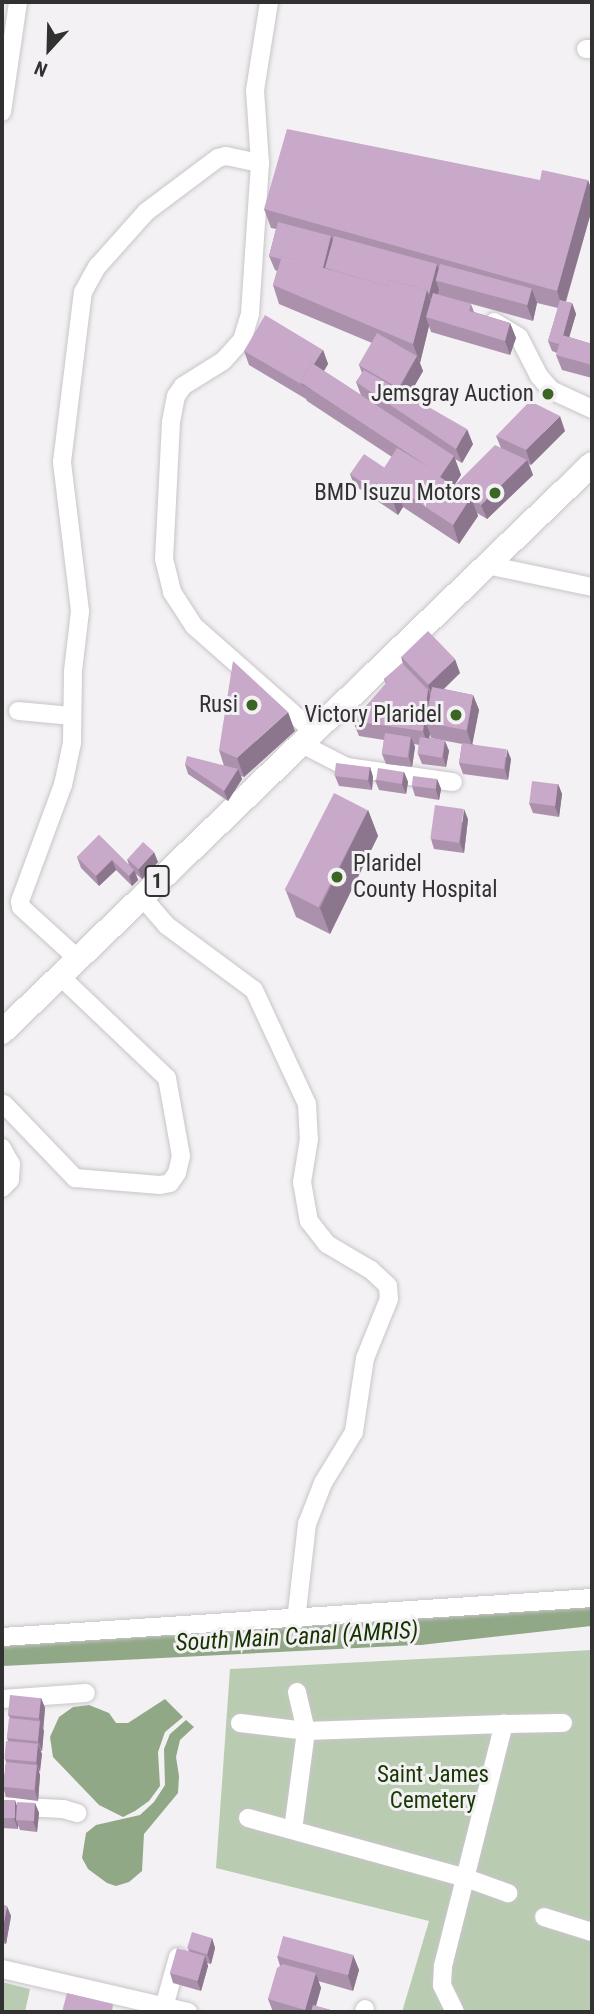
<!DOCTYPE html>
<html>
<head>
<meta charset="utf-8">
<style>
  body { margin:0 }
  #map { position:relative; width:594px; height:2014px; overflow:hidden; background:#f4f1f4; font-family:"Roboto Condensed",sans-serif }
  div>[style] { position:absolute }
  .green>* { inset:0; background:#b9ccb1 }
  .water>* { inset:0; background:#90a886 }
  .river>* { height:28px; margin:-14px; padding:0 14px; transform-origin:14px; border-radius:14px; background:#90a886 }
  .roads { filter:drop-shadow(0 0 2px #c8c5c8) drop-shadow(0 0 2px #c8c5c8) }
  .minor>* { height:18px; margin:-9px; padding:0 9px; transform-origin:9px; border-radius:9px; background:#fff }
  .highway>* { height:24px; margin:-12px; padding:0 12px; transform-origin:12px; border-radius:12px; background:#fff }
  .wall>* { inset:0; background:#ac91ad }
  .shaded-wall>* { inset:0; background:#8c768d }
  .building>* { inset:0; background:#c8a9c9; transform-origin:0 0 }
  .dots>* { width:19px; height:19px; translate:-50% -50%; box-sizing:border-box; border:4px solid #f4f1f4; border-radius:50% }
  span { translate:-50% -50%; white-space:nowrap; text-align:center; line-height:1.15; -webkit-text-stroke:6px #f4f1f4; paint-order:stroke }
  .shield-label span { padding:2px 5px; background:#f4f1f4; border:2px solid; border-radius:5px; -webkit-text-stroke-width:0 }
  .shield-label { font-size:21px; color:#323132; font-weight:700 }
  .poi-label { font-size:23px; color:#323132 }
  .right { translate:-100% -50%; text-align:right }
  .left { translate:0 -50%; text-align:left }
  .park-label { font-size:23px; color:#183804 }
  .water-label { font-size:24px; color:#153401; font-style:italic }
  .frame { position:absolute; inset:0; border:4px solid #323132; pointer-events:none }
  .north { position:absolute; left:14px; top:14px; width:70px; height:70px; -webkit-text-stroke:5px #f4f1f4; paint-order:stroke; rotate:202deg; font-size:19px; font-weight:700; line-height:28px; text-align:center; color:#323132 }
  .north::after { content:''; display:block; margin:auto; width:24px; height:32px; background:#323132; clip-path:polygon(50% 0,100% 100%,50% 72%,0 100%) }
</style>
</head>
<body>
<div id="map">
  <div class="green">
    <div style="clip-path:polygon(592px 1650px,592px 2012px,402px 2012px,429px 1921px,216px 1868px,230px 1669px)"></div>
    <div style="clip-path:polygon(2px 1982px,30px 1989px,25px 2012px,2px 2012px)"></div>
  </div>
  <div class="water">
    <div style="clip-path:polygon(165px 1699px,183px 1717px,165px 1732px,158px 1752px,160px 1786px,149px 1801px,135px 1811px,123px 1817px,99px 1805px,53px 1757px,50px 1737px,59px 1717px,73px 1707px,89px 1705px,109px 1713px,116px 1723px,128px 1723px)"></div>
    <div style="clip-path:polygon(186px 1720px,194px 1727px,180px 1740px,176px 1757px,179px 1776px,178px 1793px,144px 1834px,142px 1871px,129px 1882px,116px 1886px,107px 1883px,88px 1869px,82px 1858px,86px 1833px,96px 1825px,140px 1815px,154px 1802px,165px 1785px,164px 1749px,170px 1734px)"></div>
  </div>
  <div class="river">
    <div style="left:2px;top:1652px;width:418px;rotate:-2.9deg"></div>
    <div style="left:419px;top:1631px;width:174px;rotate:-6.3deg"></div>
  </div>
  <div class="roads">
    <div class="minor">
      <div style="left:269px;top:2px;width:89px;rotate:99deg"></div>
      <div style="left:255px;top:90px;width:73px;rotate:86.1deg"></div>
      <div style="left:260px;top:163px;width:151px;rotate:93.8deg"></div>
      <div style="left:250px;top:314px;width:27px;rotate:107deg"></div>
      <div style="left:242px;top:340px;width:28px;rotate:132deg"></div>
      <div style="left:223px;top:361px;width:47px;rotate:148deg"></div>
      <div style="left:183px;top:386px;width:12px;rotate:125deg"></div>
      <div style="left:176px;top:396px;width:26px;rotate:101deg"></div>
      <div style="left:171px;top:422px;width:137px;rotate:92.9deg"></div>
      <div style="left:164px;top:559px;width:34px;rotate:76deg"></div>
      <div style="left:172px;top:592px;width:40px;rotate:57.1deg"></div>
      <div style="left:194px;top:626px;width:159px;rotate:41.4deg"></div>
      <div style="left:586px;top:49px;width:6px"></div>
      <div style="left:2px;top:112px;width:111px;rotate:-81.7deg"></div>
      <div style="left:494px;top:322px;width:29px;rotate:31deg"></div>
      <div style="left:519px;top:337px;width:44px;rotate:62.9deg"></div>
      <div style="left:539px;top:376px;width:18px;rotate:49deg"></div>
      <div style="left:551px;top:390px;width:45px;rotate:24.9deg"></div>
      <div style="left:487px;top:565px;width:107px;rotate:11.8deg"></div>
      <div style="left:18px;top:711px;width:53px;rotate:5.4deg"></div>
      <div style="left:300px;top:743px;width:53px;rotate:27.1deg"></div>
      <div style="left:347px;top:767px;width:107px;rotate:8.1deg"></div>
      <div style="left:142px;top:897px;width:37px;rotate:49deg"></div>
      <div style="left:166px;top:925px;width:109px;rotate:36.5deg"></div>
      <div style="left:254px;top:990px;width:126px;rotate:65.1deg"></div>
      <div style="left:307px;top:1104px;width:35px;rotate:87deg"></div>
      <div style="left:309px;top:1139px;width:44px;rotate:99.2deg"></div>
      <div style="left:302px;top:1182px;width:40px;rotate:80deg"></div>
      <div style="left:309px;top:1221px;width:29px;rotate:52deg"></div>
      <div style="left:327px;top:1244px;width:51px;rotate:30.6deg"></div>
      <div style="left:371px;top:1270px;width:23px;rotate:43deg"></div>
      <div style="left:388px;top:1286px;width:13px;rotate:86deg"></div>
      <div style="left:389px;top:1299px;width:64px;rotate:112.1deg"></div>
      <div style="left:365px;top:1358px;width:75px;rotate:98.5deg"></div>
      <div style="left:354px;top:1432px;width:60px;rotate:121.3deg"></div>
      <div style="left:323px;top:1483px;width:44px;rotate:111.3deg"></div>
      <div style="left:307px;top:1524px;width:97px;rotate:96.5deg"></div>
      <div style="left:78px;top:959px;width:77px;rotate:-137.6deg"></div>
      <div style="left:21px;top:907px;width:6px;rotate:-99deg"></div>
      <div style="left:20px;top:901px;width:124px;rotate:-69.7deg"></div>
      <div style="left:63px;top:785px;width:43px;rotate:-77.9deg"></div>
      <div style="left:72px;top:743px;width:72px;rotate:-89.2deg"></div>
      <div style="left:73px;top:671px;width:60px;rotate:-83.3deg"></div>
      <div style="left:80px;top:611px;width:150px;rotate:-96.9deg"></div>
      <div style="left:62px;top:462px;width:171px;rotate:-83deg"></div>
      <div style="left:83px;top:292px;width:29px;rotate:-61deg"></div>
      <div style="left:97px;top:267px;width:74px;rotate:-48.3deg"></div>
      <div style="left:146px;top:212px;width:90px;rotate:-36.9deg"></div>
      <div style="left:218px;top:158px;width:8px;rotate:-14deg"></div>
      <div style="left:226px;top:156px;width:35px;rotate:12deg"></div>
      <div style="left:4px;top:1104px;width:103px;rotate:46.2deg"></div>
      <div style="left:75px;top:1178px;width:85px;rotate:4.7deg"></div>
      <div style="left:160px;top:1185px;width:10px;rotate:-11deg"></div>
      <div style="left:170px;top:1183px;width:12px;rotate:-55deg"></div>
      <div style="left:177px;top:1173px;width:17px;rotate:-77deg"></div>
      <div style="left:181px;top:1156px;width:79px;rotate:-100.2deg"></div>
      <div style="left:167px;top:1078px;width:146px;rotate:-136.4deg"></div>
      <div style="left:2px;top:1148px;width:18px;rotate:61deg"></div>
      <div style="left:11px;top:1164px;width:16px;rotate:94deg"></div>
      <div style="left:10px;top:1180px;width:11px;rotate:135deg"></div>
      <div style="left:2px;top:1637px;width:591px;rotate:-3.78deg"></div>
      <div style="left:2px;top:1699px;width:84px;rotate:-4.1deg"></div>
      <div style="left:240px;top:1723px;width:66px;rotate:6.9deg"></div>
      <div style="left:306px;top:1731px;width:198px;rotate:-2deg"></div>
      <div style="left:2px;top:1806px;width:61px;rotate:2.8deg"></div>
      <div style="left:63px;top:1809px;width:15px;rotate:16deg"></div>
      <div style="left:248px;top:1818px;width:226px;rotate:15.4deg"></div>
      <div style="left:466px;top:1878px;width:45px;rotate:19.7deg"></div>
      <div style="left:293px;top:1830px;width:100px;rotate:-82.5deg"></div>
      <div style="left:306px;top:1731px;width:40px;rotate:-103deg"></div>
      <div style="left:544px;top:1917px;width:50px;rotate:17.4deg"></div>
      <div style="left:2px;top:1969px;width:191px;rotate:13deg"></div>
      <div style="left:164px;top:2007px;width:52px;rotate:-74.4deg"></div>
      <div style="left:364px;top:2012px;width:3px;rotate:-72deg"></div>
      <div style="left:455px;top:2012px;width:30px;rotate:-116deg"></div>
      <div style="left:442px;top:1985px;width:19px;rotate:-87deg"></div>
      <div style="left:443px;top:1966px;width:250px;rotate:-75.9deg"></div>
      <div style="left:504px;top:1724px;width:59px;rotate:-1deg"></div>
    </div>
    <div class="highway">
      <div style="left:2px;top:1032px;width:819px;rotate:-43.91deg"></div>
    </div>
  </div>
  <div class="wall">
    <div style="clip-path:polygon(540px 180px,588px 180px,592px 192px,592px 209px,566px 302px,572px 303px,576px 314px,569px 337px,592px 344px,592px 378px,562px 370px,556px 355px,557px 353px,552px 351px,548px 341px,558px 308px,537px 303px,533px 321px,450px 298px,471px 304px,474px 312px,510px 323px,516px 338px,510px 355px,431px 332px,429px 326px,420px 363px,423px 371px,409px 396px,473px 444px,462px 463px,455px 459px,461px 475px,454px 486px,501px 448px,496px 436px,565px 431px,531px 465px,529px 464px,533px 475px,487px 519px,477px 513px,478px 516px,459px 544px,403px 507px,398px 515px,354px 485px,350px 474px,385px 468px,392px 457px,307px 401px,306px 399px,249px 365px,244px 351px,323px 350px,328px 364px,324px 371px,361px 395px,356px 382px,362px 373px,359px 365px,372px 343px,279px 304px,273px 285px,277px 271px,275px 270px,269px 256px,276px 229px,271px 228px,264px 209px)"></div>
    <div style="clip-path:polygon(401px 657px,460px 673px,444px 689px,473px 695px,479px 710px,472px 744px,511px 759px,508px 780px,463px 774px,459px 763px,462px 744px,431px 738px,430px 734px,429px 738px,445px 741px,449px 751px,446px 767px,422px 764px,418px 754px,419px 745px,414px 744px,415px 747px,412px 767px,386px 764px,382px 754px,384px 740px,359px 736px,353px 721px,386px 684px,384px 679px,403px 664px)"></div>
    <div style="clip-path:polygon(295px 731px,244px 777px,241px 776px,242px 779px,228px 801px,188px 774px,185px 764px,224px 766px,219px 750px)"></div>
    <div style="clip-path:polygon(370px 767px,373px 777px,372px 790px,339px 786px,335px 776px)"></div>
    <div style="clip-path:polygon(404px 772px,408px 782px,406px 794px,379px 790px,375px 780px)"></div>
    <div style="clip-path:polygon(437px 779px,441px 789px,439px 800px,415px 796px,412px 786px)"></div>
    <div style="clip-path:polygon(558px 784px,562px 794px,559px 817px,533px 813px,529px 803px)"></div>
    <div style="clip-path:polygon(368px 810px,378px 836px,330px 934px,296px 917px,286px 891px)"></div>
    <div style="clip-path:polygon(468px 819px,464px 853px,434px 849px,431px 839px)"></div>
    <div style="clip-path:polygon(99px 835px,129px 865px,127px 859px,158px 862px,142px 879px,136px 874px,138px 880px,132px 886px,116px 870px,99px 886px,81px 868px,77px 857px)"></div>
    <div style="clip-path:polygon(41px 1698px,45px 1708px,42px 1751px,40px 1751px,42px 1754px,39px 1772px,40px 1775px,38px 1801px,6px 1797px,3px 1787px,6px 1762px,5px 1759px,8px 1741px,7px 1738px,10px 1718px,8px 1715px)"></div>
    <div style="clip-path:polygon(2px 1800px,17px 1806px,35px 1803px,39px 1813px,37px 1832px,20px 1830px,18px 1825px,18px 1829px,2px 1828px)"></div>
    <div style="clip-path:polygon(2px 1904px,11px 1916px,6px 1944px,2px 1943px)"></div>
    <div style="clip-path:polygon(212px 1938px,215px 1948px,211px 1964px,207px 1963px,208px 1966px,201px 1991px,173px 1983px,170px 1973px,189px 1951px,188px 1949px)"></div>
    <div style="clip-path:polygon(353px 1955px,359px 1970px,353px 1991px,318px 1981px,321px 1988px,316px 2006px,334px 2011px,334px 2012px,273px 2012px,268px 1999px,280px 1966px,277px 1956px)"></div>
  </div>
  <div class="shaded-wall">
    <div style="clip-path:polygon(588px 180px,592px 192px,592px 209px,563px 310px,557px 291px)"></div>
    <div style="clip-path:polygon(331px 236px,337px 251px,331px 273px,322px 270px)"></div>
    <div style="clip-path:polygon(437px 264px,442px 279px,436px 281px,439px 290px,434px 309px,429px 294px)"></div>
    <div style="clip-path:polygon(532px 289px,537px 303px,533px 321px,527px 306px)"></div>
    <div style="clip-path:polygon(427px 290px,434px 310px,426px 317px,429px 326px,420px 363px,413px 344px)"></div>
    <div style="clip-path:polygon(572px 303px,576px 314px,564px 355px,560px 345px)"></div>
    <div style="clip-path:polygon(510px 323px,516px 338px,510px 355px,505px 341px)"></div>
    <div style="clip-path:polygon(323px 350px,328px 364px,312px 390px,302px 384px)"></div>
    <div style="clip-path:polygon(417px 356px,423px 371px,405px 402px,400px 387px)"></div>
    <div style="clip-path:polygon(560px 416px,565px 431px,531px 465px,526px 450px)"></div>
    <div style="clip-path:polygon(467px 429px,473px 444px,462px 463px,456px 449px)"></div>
    <div style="clip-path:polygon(454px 456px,461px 475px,447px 496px,440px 477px)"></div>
    <div style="clip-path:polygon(527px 460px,533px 475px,487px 519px,481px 505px)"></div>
    <div style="clip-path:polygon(397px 488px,403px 507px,398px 515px,391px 496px)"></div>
    <div style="clip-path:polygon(471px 497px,478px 516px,459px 544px,453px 525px)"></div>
    <div style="clip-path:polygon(455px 659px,460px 673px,433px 699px,428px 685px)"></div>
    <div style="clip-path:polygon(428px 689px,434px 704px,426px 723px,430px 734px,428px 746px,423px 731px)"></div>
    <div style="clip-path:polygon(473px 695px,479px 710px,472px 746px,467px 731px)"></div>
    <div style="clip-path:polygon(288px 712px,295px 731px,244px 777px,237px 758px)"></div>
    <div style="clip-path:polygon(411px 737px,415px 747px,412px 767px,409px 757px)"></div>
    <div style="clip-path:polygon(445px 741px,449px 751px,446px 767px,443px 757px)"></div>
    <div style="clip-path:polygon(507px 749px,511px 759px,508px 780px,505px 770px)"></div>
    <div style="clip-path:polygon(370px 767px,373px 777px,372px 790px,368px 780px)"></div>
    <div style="clip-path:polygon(238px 769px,242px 779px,228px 801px,224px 791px)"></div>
    <div style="clip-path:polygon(404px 772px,408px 782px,406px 794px,402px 784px)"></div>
    <div style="clip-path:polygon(437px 779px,441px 789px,439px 800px,436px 790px)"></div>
    <div style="clip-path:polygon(558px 784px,562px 794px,559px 817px,555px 807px)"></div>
    <div style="clip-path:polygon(464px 809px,468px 819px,464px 853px,460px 843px)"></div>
    <div style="clip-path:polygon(368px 810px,378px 836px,330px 934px,320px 908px)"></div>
    <div style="clip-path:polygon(154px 852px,158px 862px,142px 879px,138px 869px)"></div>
    <div style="clip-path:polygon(112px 860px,116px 870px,99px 886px,96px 876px)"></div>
    <div style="clip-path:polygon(134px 870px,138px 880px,132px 886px,129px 876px)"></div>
    <div style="clip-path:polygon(41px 1698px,45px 1708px,43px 1728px,39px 1718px)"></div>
    <div style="clip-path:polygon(40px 1721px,44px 1731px,42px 1751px,38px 1741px)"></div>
    <div style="clip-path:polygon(38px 1744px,42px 1754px,40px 1772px,36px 1762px)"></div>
    <div style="clip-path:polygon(37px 1765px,40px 1775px,38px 1801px,35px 1791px)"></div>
    <div style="clip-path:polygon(15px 1800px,19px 1811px,16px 1820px,18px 1825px,18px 1829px,14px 1819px)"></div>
    <div style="clip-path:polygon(35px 1803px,39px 1813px,37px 1832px,33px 1821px)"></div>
    <div style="clip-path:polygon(7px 1906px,11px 1916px,6px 1944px,2px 1934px)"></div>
    <div style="clip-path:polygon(212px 1938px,215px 1948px,211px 1964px,207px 1954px)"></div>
    <div style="clip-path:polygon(353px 1955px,359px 1970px,353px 1991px,348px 1976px)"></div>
    <div style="clip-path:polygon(205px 1956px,208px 1966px,201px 1991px,197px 1981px)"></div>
    <div style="clip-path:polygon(316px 1973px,321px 1988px,314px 2012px,306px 2012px,305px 2010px)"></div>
  </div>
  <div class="building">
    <div style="clip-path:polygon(287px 129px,540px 180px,542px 170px,588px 180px,557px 291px,264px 209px)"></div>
    <div style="clip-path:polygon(278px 222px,331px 236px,323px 268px,282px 256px,281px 259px,269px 256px)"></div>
    <div style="clip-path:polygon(334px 236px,437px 264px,429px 294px,427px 290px,389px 280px,387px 286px,325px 268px)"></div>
    <div style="clip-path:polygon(282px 256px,387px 286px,389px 280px,427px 290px,413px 344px,273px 285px)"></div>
    <div style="left:440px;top:264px;width:95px;height:17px;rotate:15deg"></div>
    <div style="clip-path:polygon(433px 293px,471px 304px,469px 311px,510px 323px,505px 341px,426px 317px)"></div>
    <div style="clip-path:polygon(560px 300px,572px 303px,563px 336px,562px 335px,559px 344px,548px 341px)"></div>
    <div style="clip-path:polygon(265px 315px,323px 350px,314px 364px,312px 363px,300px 382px,301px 384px,244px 351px)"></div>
    <div style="left:377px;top:333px;width:46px;height:37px;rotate:30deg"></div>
    <div style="clip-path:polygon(562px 335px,592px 344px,592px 365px,556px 355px)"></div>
    <div style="clip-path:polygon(312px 363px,454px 456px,440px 477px,471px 497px,453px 525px,397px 488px,391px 496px,373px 485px,397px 448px,429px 467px,300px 382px)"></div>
    <div style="clip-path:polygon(364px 370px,467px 429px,456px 449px,356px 382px)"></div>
    <div style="clip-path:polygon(530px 401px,560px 416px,526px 450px,496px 436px)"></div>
    <div style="clip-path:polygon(495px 445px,527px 460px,481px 505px,454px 486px)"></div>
    <div style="clip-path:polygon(364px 454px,385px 468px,373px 485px,376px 492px,350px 474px)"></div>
    <div style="left:428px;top:631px;width:39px;height:37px;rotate:46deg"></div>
    <div style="clip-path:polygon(233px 661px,288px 712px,237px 758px,219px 750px)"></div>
    <div style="clip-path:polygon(402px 663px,427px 689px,387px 683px,384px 679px)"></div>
    <div style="clip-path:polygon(387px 682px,428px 689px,423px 731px,353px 721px)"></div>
    <div style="left:432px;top:687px;width:42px;height:36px;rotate:11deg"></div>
    <div style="left:385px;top:733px;width:26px;height:21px;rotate:9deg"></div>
    <div style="left:420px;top:737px;width:25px;height:17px;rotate:9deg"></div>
    <div style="left:462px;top:743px;width:45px;height:20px;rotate:8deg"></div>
    <div style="clip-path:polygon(187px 756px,238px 769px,224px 791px,185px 764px)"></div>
    <div style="left:336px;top:763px;width:34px;height:13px;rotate:7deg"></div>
    <div style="left:378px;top:768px;width:26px;height:12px;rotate:9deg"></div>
    <div style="left:413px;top:776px;width:24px;height:10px;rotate:7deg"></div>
    <div style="left:532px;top:781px;width:26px;height:22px;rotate:7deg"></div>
    <div style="left:334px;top:793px;width:38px;height:109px;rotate:27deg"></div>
    <div style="left:435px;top:805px;width:29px;height:34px;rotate:8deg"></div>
    <div style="clip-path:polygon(99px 835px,134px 870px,129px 876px,112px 860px,96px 876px,77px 857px)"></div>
    <div style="left:143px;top:842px;width:15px;height:23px;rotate:42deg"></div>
    <div style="left:10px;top:1695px;width:31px;height:20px;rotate:6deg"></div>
    <div style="left:9px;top:1718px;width:31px;height:20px;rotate:6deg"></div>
    <div style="left:6px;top:1741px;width:32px;height:18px;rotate:5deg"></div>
    <div style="left:6px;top:1762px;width:31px;height:25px;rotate:6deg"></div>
    <div style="left:2px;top:1800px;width:13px;height:18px"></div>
    <div style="left:17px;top:1802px;width:18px;height:18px;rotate:3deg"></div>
    <div style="clip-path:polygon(2px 1904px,7px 1906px,2px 1934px)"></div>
    <div style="left:192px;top:1932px;width:21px;height:17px;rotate:17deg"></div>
    <div style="left:283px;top:1936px;width:73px;height:21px;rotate:15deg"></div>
    <div style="left:177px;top:1948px;width:29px;height:26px;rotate:16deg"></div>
    <div style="clip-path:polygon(283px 1964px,316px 1973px,305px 2010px,268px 1999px,277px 1968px)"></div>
    <div style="clip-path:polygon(67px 1993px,113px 2004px,112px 2012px,62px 2012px)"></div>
    <div style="clip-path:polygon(313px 2005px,334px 2011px,334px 2012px,311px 2012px)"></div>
  </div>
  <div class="dots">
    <div style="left:548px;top:394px;background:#3a6523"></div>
    <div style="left:495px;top:493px;background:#3a6523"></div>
    <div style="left:252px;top:705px;background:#3a6523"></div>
    <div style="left:456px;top:715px;background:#3a6523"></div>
    <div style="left:337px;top:877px;background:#3a6523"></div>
  </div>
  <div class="shield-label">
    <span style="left:157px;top:881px">1</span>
  </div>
  <div class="poi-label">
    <span class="right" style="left:534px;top:394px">Jemsgray Auction</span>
    <span class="right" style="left:481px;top:493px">BMD Isuzu Motors</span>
    <span class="right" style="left:238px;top:705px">Rusi</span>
    <span class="right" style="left:442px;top:715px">Victory Plaridel</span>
    <span class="left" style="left:353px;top:877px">Plaridel<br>County Hospital</span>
  </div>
  <div class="park-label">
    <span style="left:433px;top:1788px">Saint James<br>Cemetery</span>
  </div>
  <div class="water-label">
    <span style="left:297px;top:1637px;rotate:-3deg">South Main Canal (AMRIS)</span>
  </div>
  <div class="frame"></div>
  <div class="north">N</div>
</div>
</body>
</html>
